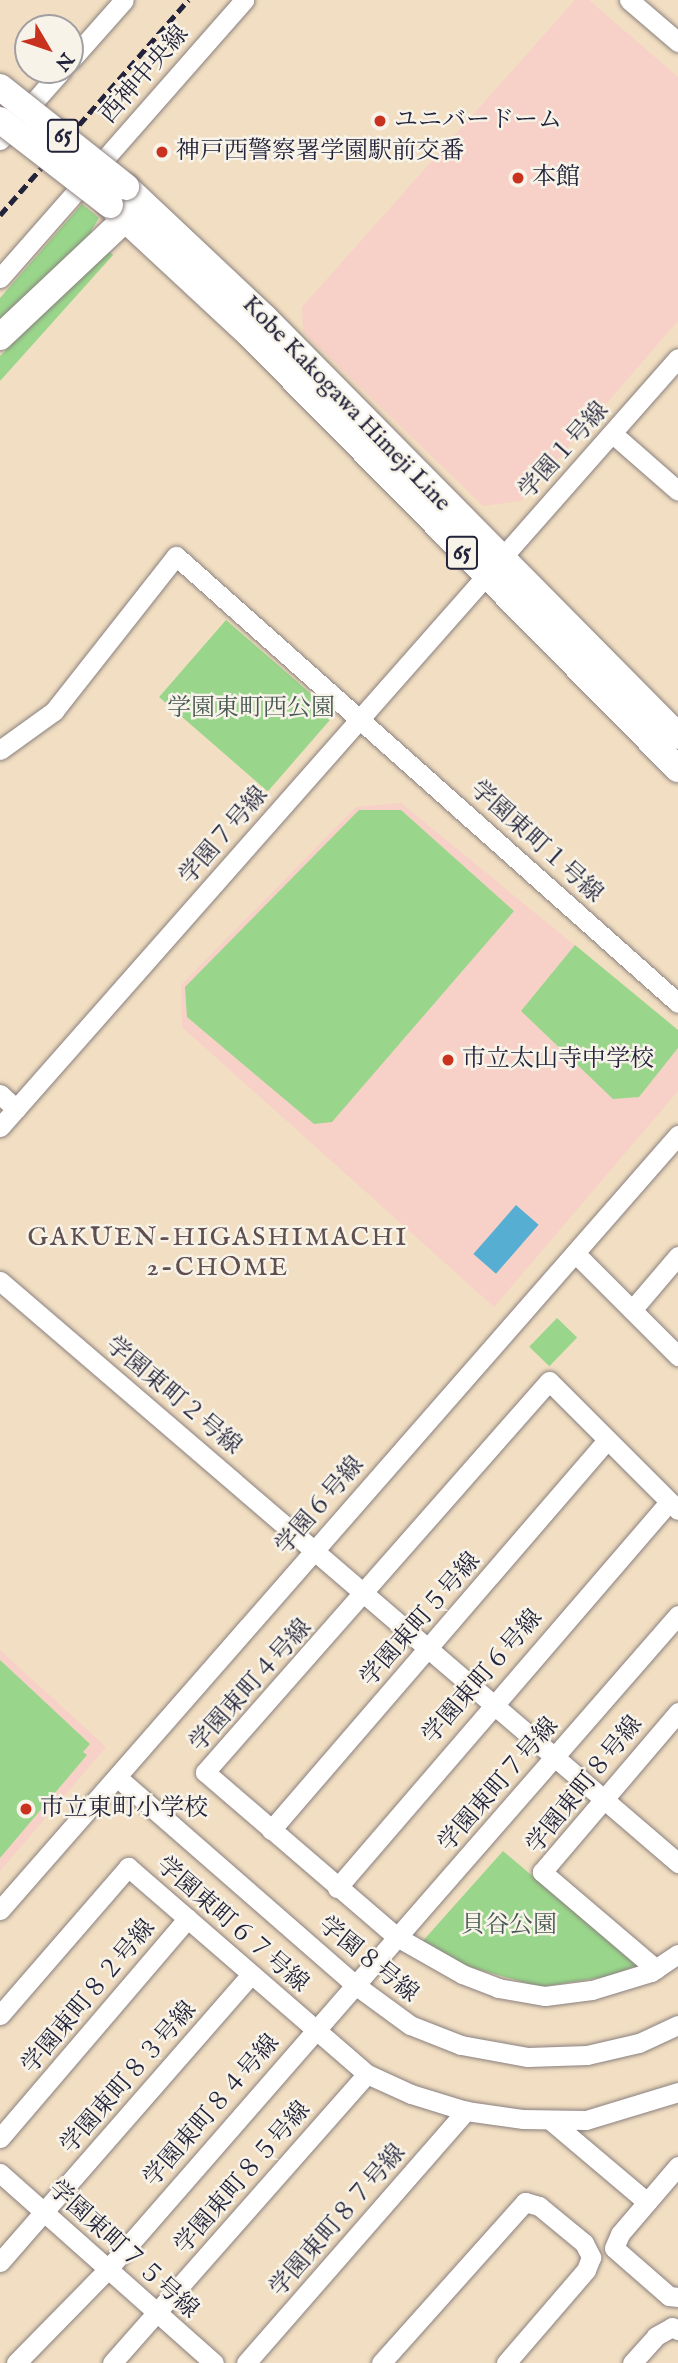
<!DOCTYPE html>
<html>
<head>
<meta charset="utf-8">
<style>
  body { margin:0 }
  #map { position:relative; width:678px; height:2363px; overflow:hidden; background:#f2dec2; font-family:"IM FELL English","Noto Serif JP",serif }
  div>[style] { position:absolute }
  .built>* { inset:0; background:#f7d1c7 }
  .green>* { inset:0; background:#99d68b; transform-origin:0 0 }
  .water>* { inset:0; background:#56afd3; transform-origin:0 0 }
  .roads { filter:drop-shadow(0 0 2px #8a807e) drop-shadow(0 0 2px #8a807e) }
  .minor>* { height:19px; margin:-9.5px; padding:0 9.5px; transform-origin:9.5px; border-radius:9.5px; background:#fff }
  .major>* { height:26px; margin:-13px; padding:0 13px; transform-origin:13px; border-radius:13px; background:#fff }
  .rail>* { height:5px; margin-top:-2.5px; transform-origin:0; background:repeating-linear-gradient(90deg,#22223b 0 10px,transparent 0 15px) }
  .bridges { filter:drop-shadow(0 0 2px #8a807e) drop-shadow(0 0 2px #8a807e) }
  .major-bridge>* { height:26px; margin:-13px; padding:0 13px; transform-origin:13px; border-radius:13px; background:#fff }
  .dots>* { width:19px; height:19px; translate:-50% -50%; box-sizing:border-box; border:4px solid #f7f3e8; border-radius:50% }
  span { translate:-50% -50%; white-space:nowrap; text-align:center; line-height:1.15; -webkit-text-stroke:5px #f7f3e8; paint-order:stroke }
  .shield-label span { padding:2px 5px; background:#f7f3e8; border:2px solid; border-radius:5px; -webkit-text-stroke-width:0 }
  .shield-label { font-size:23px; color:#22223b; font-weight:700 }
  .street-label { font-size:24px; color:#22223b }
  .poi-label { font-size:24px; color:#22223b }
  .left { translate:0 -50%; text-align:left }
  .park-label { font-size:24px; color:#465853 }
  .neighbourhood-label { font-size:26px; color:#604e4f; letter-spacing:2px }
  .north { position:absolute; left:14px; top:14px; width:70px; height:70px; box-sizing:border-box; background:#f7f3e8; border:2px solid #a29fa3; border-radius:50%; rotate:129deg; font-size:19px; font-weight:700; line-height:28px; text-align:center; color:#22223b }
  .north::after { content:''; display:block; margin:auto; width:24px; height:32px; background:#c8321e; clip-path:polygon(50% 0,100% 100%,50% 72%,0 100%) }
</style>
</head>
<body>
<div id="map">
  <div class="built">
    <div style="clip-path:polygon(575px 0,589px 0,678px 77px,678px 321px,521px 501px,483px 506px,303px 332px,302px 307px)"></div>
    <div style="clip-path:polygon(401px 803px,678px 1030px,678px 1091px,494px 1307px,182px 1027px,181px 985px,356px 807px)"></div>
    <div style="clip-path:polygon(0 1650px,106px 1747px,0 1871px)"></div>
  </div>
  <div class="green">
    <div style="clip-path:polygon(82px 204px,99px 218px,91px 231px,97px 236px,0 328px,0 298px)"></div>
    <div style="clip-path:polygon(107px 249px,113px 255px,0 381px,0 356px)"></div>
    <div style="left:226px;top:620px;width:144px;height:102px;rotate:41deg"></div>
    <div style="clip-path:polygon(359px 810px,401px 810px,514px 911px,332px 1122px,314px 1124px,187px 1017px,185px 987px)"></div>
    <div style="clip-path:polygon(575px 945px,678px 1030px,678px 1048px,639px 1097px,613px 1099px,521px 1011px)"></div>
    <div style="left:557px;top:1318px;width:28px;height:40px;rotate:44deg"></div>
    <div style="clip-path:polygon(0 1660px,90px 1744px,83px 1752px,87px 1755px,0 1858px)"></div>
    <div style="clip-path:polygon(503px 1851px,638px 1965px,611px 1976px,540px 1987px,463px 1965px,421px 1943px)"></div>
  </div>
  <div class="water">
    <div style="left:516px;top:1205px;width:30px;height:65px;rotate:41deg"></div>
  </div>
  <div class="roads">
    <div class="minor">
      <div style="left:629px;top:0;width:65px;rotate:40.6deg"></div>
      <div style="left:70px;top:61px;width:81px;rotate:-48.5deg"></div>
      <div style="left:0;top:140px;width:94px;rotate:-48.5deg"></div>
      <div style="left:0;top:278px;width:370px;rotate:-48.7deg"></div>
      <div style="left:613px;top:434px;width:86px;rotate:41.2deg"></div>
      <div style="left:0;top:750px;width:67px;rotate:-35.8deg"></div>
      <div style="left:54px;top:711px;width:197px;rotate:-51.8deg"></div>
      <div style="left:176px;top:556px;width:672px;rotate:41.68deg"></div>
      <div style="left:0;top:1094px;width:22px;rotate:43deg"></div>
      <div style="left:0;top:1127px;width:1025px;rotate:-48.6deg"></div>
      <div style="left:575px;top:1253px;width:146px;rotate:45deg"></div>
      <div style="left:0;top:1281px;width:894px;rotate:40.64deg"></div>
      <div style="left:632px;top:1310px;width:71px;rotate:-49.6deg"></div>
      <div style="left:678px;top:1510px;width:182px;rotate:-135deg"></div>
      <div style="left:549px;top:1381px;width:521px;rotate:131.34deg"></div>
      <div style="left:205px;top:1772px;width:253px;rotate:40.7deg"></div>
      <div style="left:397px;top:1937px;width:75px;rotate:29.6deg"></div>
      <div style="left:462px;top:1974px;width:39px;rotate:21deg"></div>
      <div style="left:498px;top:1988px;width:48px;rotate:9.7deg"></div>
      <div style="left:545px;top:1996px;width:47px;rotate:-7.3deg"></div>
      <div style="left:592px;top:1990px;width:62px;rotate:-17deg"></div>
      <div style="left:651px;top:1972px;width:32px;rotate:-34deg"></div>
      <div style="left:117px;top:1777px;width:315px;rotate:41.1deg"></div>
      <div style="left:354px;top:1984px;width:69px;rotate:36.2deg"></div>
      <div style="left:410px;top:2025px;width:55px;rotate:21.4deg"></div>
      <div style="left:461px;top:2045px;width:68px;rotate:10.2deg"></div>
      <div style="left:528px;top:2057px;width:59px;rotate:-1.9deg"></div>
      <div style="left:587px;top:2055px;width:53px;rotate:-13deg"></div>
      <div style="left:639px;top:2043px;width:43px;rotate:-24.8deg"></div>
      <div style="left:271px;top:1830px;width:515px;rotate:-49.25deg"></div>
      <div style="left:337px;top:1888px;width:509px;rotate:-49.3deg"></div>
      <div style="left:0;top:1910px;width:1030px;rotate:-48.82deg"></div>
      <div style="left:656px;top:1969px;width:150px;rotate:-139.6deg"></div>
      <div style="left:542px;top:1872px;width:210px;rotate:-49.6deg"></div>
      <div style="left:0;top:2015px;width:196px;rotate:-49.1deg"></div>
      <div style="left:128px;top:1867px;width:316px;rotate:40.9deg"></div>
      <div style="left:367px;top:2074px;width:48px;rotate:24.4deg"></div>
      <div style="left:411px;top:2094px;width:58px;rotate:17.2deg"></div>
      <div style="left:466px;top:2111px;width:58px;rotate:8deg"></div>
      <div style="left:523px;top:2119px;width:63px;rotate:0.9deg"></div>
      <div style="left:586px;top:2120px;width:96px;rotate:-16.9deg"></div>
      <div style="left:550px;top:2120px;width:127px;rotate:40.2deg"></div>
      <div style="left:0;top:2138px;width:289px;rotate:-49.5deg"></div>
      <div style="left:678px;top:2166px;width:89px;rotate:130.5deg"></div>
      <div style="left:620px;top:2234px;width:15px;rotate:113deg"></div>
      <div style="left:614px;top:2248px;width:73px;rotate:41.1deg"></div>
      <div style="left:669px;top:2296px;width:9px;rotate:6deg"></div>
      <div style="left:0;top:2173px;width:286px;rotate:41.6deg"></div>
      <div style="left:0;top:2262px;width:382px;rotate:-48.9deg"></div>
      <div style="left:16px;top:2363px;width:130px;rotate:-45.6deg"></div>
      <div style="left:107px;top:2270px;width:869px;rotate:-48.92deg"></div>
      <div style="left:112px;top:2363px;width:385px;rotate:-48.6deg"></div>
      <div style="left:246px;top:2363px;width:335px;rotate:-48.9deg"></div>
      <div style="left:381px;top:2363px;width:216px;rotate:-48.2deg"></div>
      <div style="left:525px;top:2202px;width:15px;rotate:16deg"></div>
      <div style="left:539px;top:2206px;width:58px;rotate:39.4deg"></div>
      <div style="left:584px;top:2243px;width:16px;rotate:63deg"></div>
      <div style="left:591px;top:2257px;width:14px;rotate:111deg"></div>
      <div style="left:586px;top:2270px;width:123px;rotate:130.7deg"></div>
      <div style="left:632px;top:2363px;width:36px;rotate:-48deg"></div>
      <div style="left:656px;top:2336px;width:18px;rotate:-29deg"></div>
      <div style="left:672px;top:2327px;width:7px;rotate:27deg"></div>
    </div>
    <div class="major">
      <div style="left:126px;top:187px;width:190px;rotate:43.3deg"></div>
      <div style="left:264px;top:317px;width:589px;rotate:45.34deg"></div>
      <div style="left:110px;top:205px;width:190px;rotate:42.9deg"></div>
      <div style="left:249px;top:334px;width:611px;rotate:45.4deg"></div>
      <div style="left:0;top:337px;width:172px;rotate:-43.3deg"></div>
    </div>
  </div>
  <div class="rail">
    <div style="left:0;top:215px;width:286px;rotate:-48.8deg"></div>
  </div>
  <div class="bridges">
    <div class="major-bridge">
      <div style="left:0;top:87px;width:161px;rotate:38.4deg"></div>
      <div style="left:0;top:120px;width:139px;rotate:37.7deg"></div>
    </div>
  </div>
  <div class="dots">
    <div style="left:380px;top:121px;background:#c8321e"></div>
    <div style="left:162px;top:152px;background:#c8321e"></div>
    <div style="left:518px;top:178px;background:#c8321e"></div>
    <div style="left:448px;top:1060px;background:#c8321e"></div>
    <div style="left:26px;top:1809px;background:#c8321e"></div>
  </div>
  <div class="shield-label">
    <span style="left:63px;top:136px">65</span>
    <span style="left:462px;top:553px">65</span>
  </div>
  <div class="street-label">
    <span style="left:145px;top:75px;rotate:-49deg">西神中央線</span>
    <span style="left:346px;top:404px;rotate:46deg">Kobe Kakogawa Himeji Line</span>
    <span style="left:564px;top:451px;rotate:-48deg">学園１号線</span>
    <span style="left:224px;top:836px;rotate:-49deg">学園７号線</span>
    <span style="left:536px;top:842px;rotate:42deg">学園東町１号線</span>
    <span style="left:173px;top:1396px;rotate:40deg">学園東町２号線</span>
    <span style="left:320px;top:1506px;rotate:-49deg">学園６号線</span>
    <span style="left:421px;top:1620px;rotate:-49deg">学園東町５号線</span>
    <span style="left:483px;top:1677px;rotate:-49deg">学園東町６号線</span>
    <span style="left:251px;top:1686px;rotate:-48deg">学園東町４号線</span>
    <span style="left:499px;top:1785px;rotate:-49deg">学園東町７号線</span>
    <span style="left:585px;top:1785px;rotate:-51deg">学園東町８号線</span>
    <span style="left:232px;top:1925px;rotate:41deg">学園東町６７号線</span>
    <span style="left:368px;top:1960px;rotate:39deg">学園８号線</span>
    <span style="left:89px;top:1997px;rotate:-50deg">学園東町８２号線</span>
    <span style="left:129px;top:2078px;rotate:-49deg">学園東町８３号線</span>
    <span style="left:212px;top:2111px;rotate:-49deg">学園東町８４号線</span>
    <span style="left:243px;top:2178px;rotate:-49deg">学園東町８５号線</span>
    <span style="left:338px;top:2221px;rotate:-49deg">学園東町８７号線</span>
    <span style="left:123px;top:2250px;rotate:42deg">学園東町７５号線</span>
  </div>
  <div class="poi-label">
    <span class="left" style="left:394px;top:121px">ユニバードーム</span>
    <span class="left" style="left:176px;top:152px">神戸西警察署学園駅前交番</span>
    <span class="left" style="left:532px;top:178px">本館</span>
    <span class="left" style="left:462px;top:1060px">市立太山寺中学校</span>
    <span class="left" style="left:40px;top:1809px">市立東町小学校</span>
  </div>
  <div class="park-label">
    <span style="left:251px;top:709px">学園東町西公園</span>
    <span style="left:509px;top:1926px">貝谷公園</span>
  </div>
  <div class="neighbourhood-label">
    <span style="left:218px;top:1253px">GAKUEN-HIGASHIMACHI<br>2-CHOME</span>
  </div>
  <div class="north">N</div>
</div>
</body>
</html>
